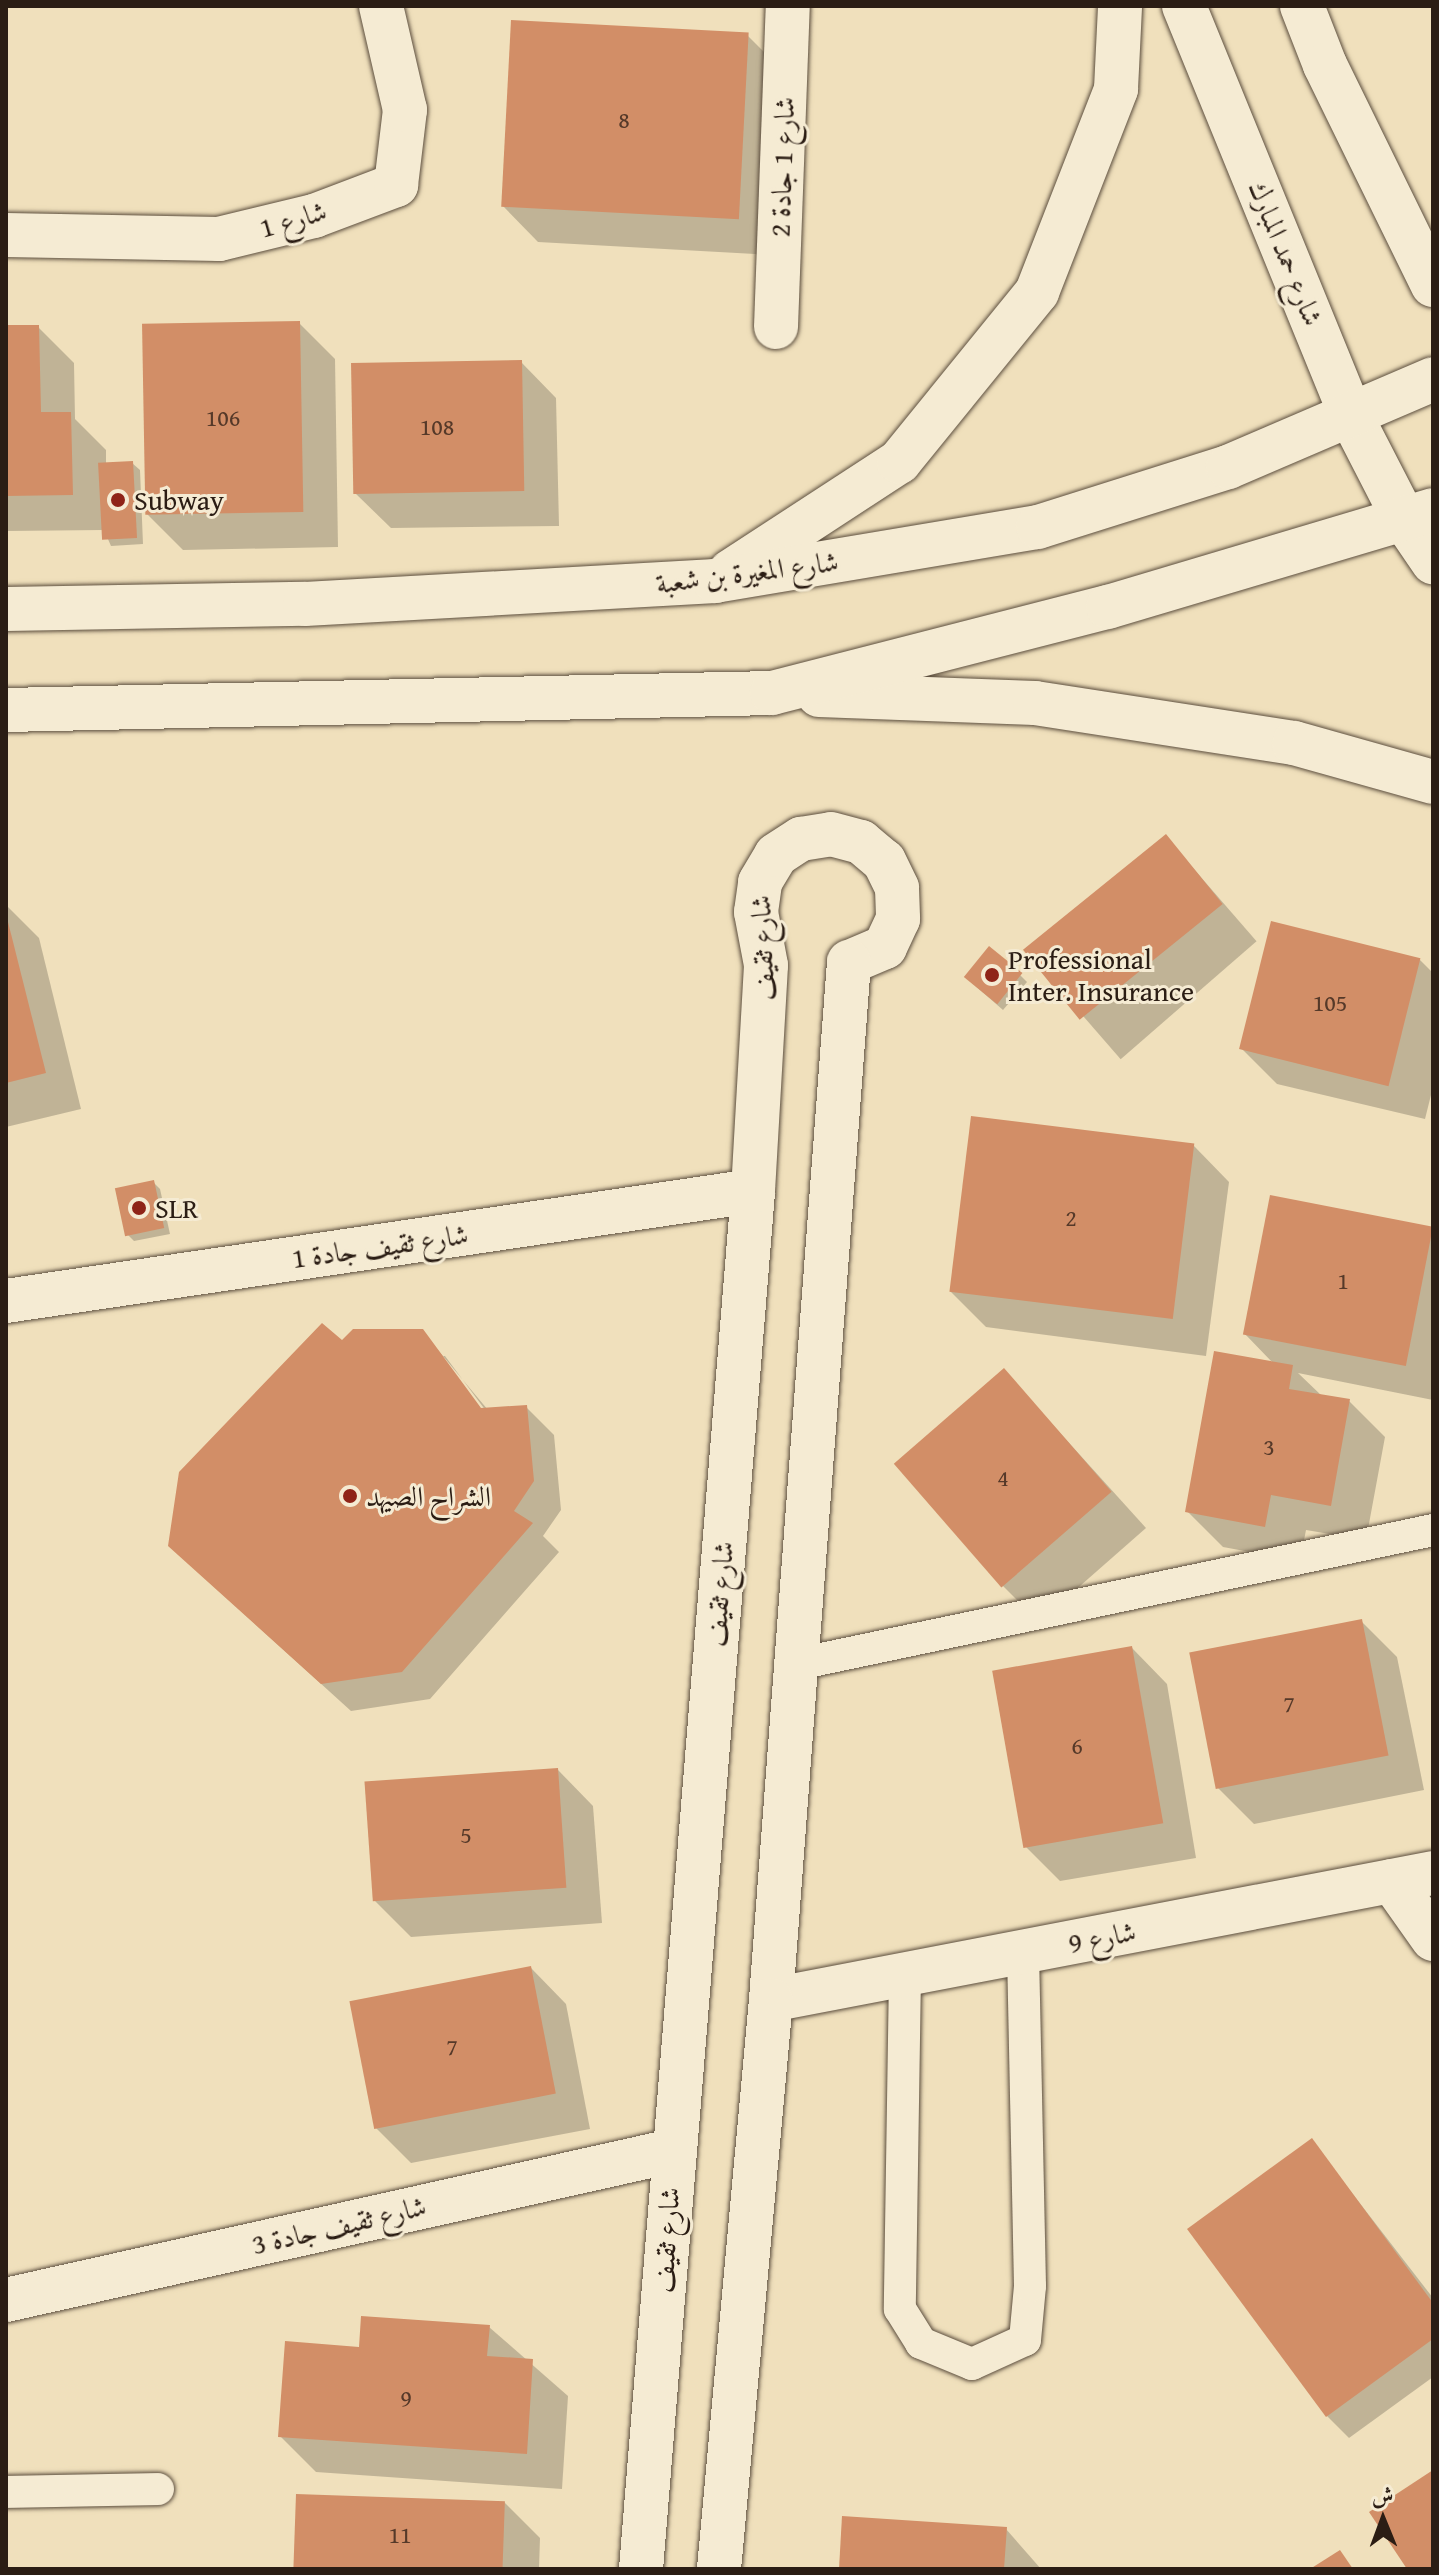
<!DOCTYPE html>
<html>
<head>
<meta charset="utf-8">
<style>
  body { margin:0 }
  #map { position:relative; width:1439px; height:2575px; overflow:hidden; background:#f0e0bc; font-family:"Gentium Book Plus",Amiri,serif }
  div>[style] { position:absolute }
  .shadow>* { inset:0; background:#0003; transform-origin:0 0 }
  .building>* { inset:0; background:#d28e67; transform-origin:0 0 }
  .roads { filter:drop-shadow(0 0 2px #5c4e3e) drop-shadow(0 0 2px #5c4e3e) }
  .lane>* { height:32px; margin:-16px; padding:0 16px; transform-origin:16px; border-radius:16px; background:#f5ebd3 }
  .street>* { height:44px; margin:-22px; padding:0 22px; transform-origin:22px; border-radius:22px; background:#f5ebd3 }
  .secondary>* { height:44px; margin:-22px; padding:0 22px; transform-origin:22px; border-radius:22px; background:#f5ebd3 }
  .dots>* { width:22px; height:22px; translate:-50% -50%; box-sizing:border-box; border:4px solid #f5ebd3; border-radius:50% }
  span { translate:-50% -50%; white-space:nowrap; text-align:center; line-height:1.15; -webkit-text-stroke:6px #f5ebd3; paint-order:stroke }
  .number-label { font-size:24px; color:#553929 }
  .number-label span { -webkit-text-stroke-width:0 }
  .street-label { font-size:28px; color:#2b1d14 }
  .poi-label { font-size:28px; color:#2b1d14 }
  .left { translate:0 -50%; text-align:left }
  .frame { position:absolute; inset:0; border:8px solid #2b1d14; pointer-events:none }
  .north { position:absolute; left:1343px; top:2479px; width:80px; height:80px; -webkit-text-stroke:6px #f5ebd3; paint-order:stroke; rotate:359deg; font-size:22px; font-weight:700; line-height:32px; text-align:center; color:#2b1d14 }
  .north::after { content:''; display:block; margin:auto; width:28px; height:36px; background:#2b1d14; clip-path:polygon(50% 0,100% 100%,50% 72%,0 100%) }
</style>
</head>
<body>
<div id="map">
  <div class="shadow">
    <div style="clip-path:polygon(748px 36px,783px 71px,772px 255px,538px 242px,503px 206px)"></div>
    <div style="clip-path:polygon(299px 323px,335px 359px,338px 547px,183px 550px,147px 514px)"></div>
    <div style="clip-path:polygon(6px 327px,38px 327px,74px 363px,75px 419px,106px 450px,106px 464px,132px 463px,140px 470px,143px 544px,111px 546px,104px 530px,6px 531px)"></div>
    <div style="clip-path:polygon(521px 362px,556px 398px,559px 526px,391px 528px,355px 493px)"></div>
    <div style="left:1166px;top:837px;width:138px;height:180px;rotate:49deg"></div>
    <div style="clip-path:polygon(6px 905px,39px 938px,81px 1109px,6px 1127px)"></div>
    <div style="clip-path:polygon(1420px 960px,1433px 973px,1433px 1087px,1425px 1119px,1277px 1084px,1241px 1048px)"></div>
    <div style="clip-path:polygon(1020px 975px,1027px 982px,1003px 1010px,972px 983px)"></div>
    <div style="clip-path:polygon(1194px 1146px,1229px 1182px,1206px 1356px,986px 1327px,950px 1291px)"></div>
    <div style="clip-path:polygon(153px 1182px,160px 1189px,170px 1234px,134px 1241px,127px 1234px)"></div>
    <div style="clip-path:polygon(1271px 1197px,1433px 1230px,1433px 1400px,1298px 1373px,1322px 1396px,1349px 1401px,1385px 1437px,1366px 1540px,1306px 1530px,1300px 1561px,1223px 1547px,1187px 1511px,1274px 1364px,1244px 1333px)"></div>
    <div style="clip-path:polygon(evenodd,422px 1331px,488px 1410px,526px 1407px,554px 1435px,561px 1510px,543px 1536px,559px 1552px,430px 1699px,351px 1711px,199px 1573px,342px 1343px,422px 1331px,440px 1356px,445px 1356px,489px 1415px,486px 1418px,440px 1356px)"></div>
    <div style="clip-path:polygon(1004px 1371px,1146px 1528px,1039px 1622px,1003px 1586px)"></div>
    <div style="clip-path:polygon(1361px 1621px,1397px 1657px,1424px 1790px,1254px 1824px,1218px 1788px)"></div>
    <div style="clip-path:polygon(1132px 1648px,1167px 1684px,1196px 1858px,1060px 1881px,1024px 1845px)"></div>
    <div style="clip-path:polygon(558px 1770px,593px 1806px,602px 1923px,411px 1937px,375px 1901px)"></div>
    <div style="clip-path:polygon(531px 1968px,566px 2004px,590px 2129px,411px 2163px,375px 2127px)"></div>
    <div style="clip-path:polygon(1311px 2140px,1433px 2298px,1433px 2377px,1349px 2438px,1327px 2416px)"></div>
    <div style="clip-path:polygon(489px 2327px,568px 2396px,562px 2489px,316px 2472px,280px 2436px,361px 2349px)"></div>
    <div style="clip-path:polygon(504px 2502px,540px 2538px,539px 2569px,296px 2569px)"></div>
    <div style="clip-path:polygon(1006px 2529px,1041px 2569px,841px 2569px)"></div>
  </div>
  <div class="building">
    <div style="left:511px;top:20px;width:238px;height:187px;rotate:3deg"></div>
    <div style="left:300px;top:321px;width:191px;height:158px;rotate:89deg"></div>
    <div style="clip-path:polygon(6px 325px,39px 325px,41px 412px,71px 412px,73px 495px,6px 496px)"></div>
    <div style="left:522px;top:360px;width:131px;height:171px;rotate:89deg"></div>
    <div style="left:133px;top:461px;width:77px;height:35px;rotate:87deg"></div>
    <div style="left:1166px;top:834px;width:90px;height:184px;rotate:51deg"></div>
    <div style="clip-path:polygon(6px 914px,46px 1073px,6px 1083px)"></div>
    <div style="left:1271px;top:921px;width:154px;height:132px;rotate:14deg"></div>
    <div style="left:989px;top:946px;width:43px;height:40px;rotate:39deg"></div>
    <div style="left:971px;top:1116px;width:225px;height:177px;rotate:7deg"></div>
    <div style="left:154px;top:1180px;width:49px;height:40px;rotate:78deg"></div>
    <div style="left:1270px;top:1195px;width:166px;height:142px;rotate:11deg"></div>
    <div style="clip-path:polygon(322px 1323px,342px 1340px,353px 1329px,423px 1329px,481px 1408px,527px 1405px,534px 1481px,514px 1511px,533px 1523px,402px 1672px,321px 1684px,168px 1546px,179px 1472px)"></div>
    <div style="clip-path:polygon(1214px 1351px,1293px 1365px,1289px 1389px,1350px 1399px,1331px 1506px,1271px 1495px,1265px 1527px,1185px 1512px)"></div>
    <div style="left:1004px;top:1368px;width:164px;height:146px;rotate:49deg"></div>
    <div style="left:1362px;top:1619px;width:139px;height:176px;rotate:79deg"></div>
    <div style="left:1132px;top:1646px;width:180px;height:142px;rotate:80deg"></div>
    <div style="left:558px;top:1768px;width:120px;height:194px;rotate:86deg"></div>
    <div style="left:531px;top:1966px;width:130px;height:185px;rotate:79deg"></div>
    <div style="clip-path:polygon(1312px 2138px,1433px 2303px,1433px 2339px,1326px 2417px,1187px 2229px)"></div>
    <div style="clip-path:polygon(361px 2316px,490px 2325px,487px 2356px,533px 2359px,527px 2454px,278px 2437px,285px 2341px,359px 2347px)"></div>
    <div style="clip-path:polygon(1433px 2470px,1433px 2569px,1407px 2569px,1369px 2512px)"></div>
    <div style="left:296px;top:2494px;width:209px;height:75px;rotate:2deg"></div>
    <div style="clip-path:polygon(842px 2516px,1007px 2527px,1004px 2569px,839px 2569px)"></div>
    <div style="clip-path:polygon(1340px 2550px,1353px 2569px,1310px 2569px)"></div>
  </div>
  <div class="roads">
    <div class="lane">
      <div style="left:793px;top:1665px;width:654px;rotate:-11.91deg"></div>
      <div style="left:905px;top:1975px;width:334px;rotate:90.9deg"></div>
      <div style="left:900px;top:2309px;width:40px;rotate:58deg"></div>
      <div style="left:921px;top:2343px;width:55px;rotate:22.4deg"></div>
      <div style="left:972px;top:2364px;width:58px;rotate:-24.4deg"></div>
      <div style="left:1025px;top:2340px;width:54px;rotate:-84.7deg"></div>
      <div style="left:1030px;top:2286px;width:333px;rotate:-91.2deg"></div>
      <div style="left:6px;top:2492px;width:152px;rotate:-1.1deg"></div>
    </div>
    <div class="street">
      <div style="left:6px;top:235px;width:213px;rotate:1.1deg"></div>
      <div style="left:219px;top:239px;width:98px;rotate:-13.6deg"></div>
      <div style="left:314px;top:216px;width:88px;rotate:-20.7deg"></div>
      <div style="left:396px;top:185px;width:76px;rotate:-83.2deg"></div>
      <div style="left:405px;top:110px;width:107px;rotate:-103deg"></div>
      <div style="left:776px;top:327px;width:321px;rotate:-87.9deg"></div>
      <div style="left:6px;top:1301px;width:755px;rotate:-8.38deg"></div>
      <div style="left:1392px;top:1881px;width:71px;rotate:54.7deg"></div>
      <div style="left:771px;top:2000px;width:674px;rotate:-10.86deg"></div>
      <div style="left:6px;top:2300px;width:682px;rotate:-12.61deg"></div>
      <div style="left:641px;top:2569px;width:1383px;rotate:-85.35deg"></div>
      <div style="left:753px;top:1191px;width:226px;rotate:-86.7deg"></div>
      <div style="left:766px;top:965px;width:54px;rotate:-100.7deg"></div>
      <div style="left:756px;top:912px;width:30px;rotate:-82deg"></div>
      <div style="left:760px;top:882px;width:31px;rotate:-59deg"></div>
      <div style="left:776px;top:855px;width:30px;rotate:-33deg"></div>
      <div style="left:801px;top:839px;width:30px;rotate:-9deg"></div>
      <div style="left:831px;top:834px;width:31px;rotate:15deg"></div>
      <div style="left:861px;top:842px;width:30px;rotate:40deg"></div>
      <div style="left:884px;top:861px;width:30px;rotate:64deg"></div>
      <div style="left:897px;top:888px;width:31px;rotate:88deg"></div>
      <div style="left:898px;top:919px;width:31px;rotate:115deg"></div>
      <div style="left:885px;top:947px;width:39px;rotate:157deg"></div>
      <div style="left:849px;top:962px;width:1041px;rotate:94.3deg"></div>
      <div style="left:771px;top:2000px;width:571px;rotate:95.22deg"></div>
    </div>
    <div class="secondary">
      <div style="left:1184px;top:6px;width:445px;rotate:67.8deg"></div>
      <div style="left:1352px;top:418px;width:116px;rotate:62.8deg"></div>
      <div style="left:1405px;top:521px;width:50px;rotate:55.7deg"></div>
      <div style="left:1302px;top:6px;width:63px;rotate:68.7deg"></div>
      <div style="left:1325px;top:65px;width:245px;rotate:63.9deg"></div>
      <div style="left:730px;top:572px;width:202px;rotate:-33.1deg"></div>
      <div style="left:899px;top:462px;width:219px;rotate:-50.9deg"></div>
      <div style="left:1037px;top:292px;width:218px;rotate:-68.7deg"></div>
      <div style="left:1116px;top:89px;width:83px;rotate:-87.2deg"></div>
      <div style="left:6px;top:609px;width:299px;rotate:-1deg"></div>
      <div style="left:305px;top:604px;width:411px;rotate:-3.2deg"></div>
      <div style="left:715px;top:581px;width:327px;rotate:-9.5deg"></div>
      <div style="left:1038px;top:527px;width:199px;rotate:-17.5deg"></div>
      <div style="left:1228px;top:467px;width:223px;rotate:-23.2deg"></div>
      <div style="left:819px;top:695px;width:216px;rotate:2.1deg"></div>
      <div style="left:1035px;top:703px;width:262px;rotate:8.8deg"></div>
      <div style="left:1294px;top:743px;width:144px;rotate:15.7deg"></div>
      <div style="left:6px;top:710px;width:766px;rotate:-1.27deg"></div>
      <div style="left:772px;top:693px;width:347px;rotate:-14.4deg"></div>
      <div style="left:1108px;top:607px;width:339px;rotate:-16.6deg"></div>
    </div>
  </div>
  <div class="dots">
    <div style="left:118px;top:500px;background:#8f2418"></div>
    <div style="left:992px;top:975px;background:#8f2418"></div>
    <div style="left:139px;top:1208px;background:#8f2418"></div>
    <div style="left:350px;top:1496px;background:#8f2418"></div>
  </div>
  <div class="number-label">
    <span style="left:624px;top:120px">8</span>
    <span style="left:223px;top:418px">106</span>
    <span style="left:437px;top:427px">108</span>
    <span style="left:1330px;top:1003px">105</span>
    <span style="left:1071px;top:1218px">2</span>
    <span style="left:1343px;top:1281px">1</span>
    <span style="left:1269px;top:1447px">3</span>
    <span style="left:1003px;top:1478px">4</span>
    <span style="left:1289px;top:1704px">7</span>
    <span style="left:1077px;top:1746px">6</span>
    <span style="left:466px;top:1835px">5</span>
    <span style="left:452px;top:2047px">7</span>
    <span style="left:406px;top:2398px">9</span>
    <span style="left:400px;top:2535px">11</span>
  </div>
  <div class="street-label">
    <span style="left:782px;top:167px;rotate:-88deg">شارع 1 جادة 2</span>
    <span style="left:293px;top:219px;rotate:-16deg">شارع 1</span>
    <span style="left:1286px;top:253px;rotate:68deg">شارع حمد المبارك</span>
    <span style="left:747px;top:572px;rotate:-7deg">شارع المغيرة بن شعبة</span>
    <span style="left:762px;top:948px;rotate:-92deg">شارع ثقيف</span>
    <span style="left:380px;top:1246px;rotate:-8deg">شارع ثقيف جادة 1</span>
    <span style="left:719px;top:1594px;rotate:-85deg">شارع ثقيف</span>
    <span style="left:1102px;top:1937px;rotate:-11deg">شارع 9</span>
    <span style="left:339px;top:2225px;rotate:-13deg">شارع ثقيف جادة 3</span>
    <span style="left:666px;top:2240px;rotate:-86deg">شارع ثقيف</span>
  </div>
  <div class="poi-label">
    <span class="left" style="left:134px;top:500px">Subway</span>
    <span class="left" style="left:1008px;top:975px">Professional<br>Inter. Insurance</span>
    <span class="left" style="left:155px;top:1208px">SLR</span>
    <span class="left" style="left:366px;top:1496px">الشراح الصيهد</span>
  </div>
  <div class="frame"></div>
  <div class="north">ش</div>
</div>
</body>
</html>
